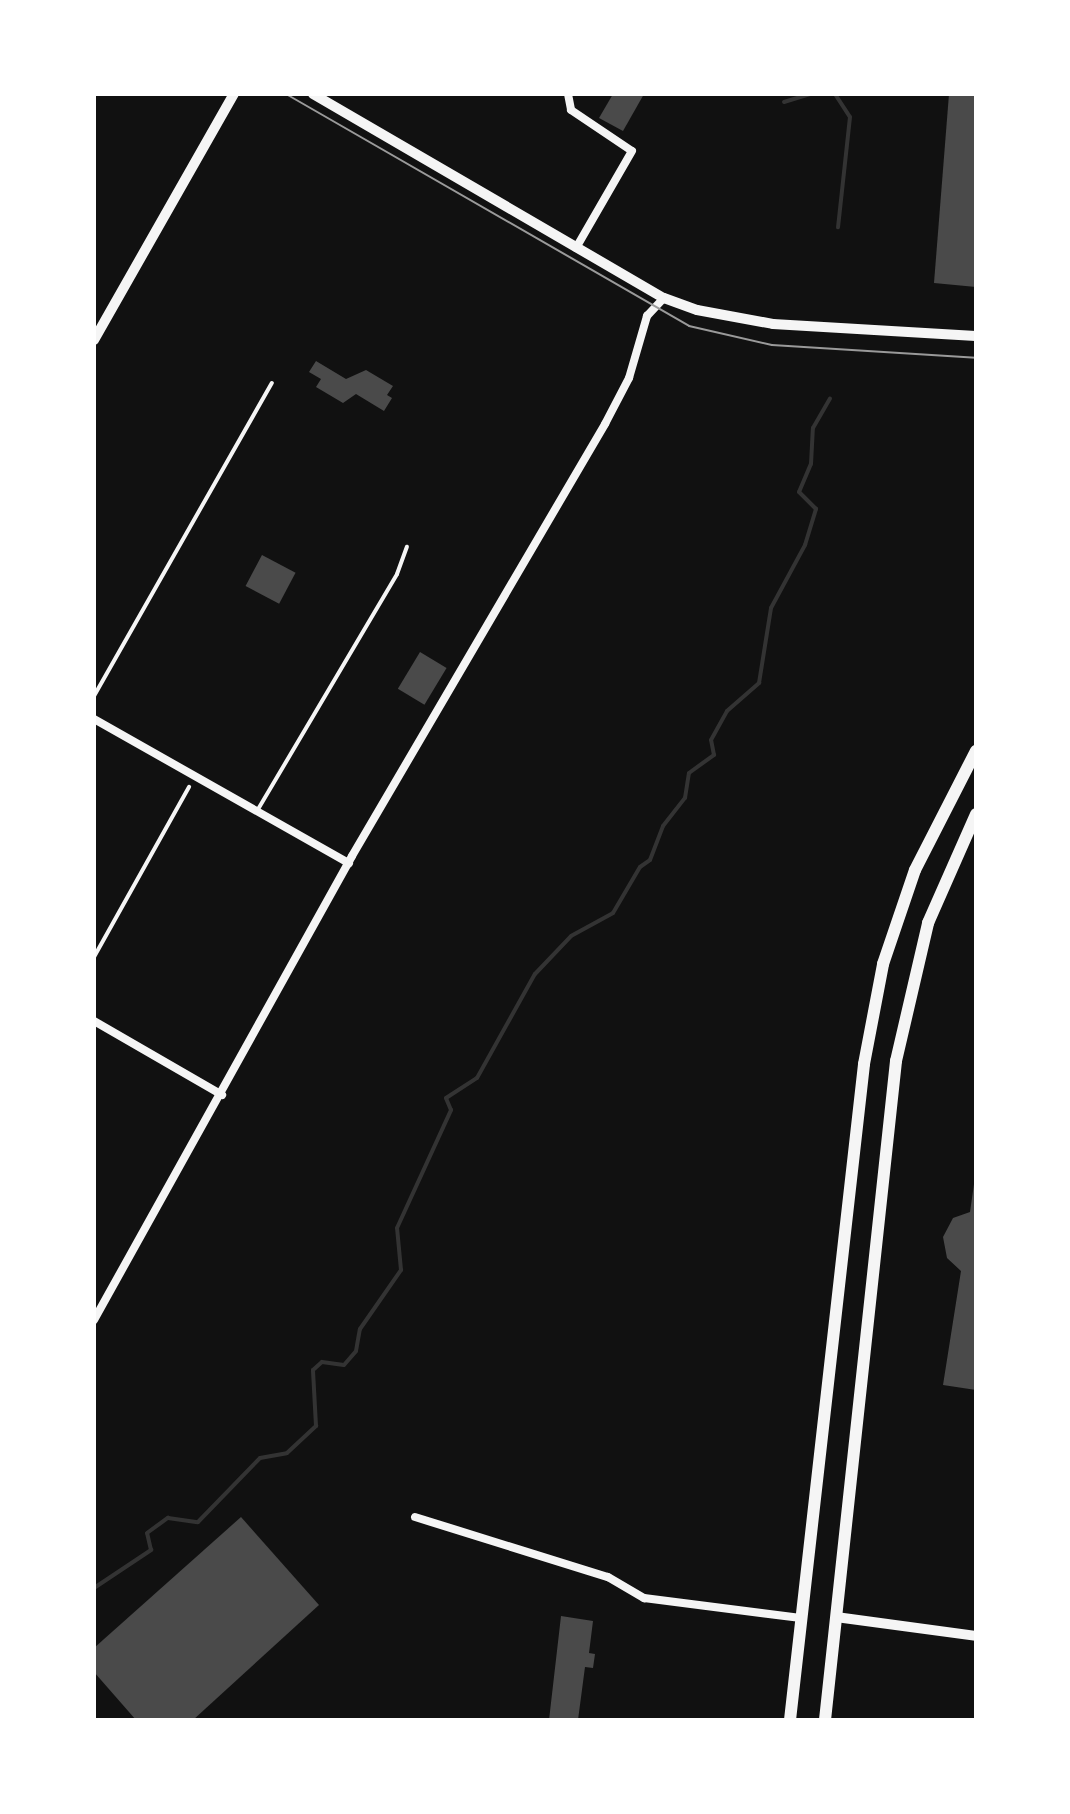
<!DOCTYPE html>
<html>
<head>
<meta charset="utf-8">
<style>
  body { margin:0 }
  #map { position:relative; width:1070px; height:1814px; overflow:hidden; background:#111; font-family:Georgia,serif }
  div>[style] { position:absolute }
  .stream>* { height:4px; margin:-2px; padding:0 2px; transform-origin:2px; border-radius:2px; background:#333 }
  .building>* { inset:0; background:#4a4a4a; transform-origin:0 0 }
  .service>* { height:4px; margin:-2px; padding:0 2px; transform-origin:2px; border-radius:2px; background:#f5f5f5 }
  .minor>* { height:8px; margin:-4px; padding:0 4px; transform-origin:4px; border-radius:4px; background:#f5f5f5 }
  .tertiary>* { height:10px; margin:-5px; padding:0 5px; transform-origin:5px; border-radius:5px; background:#f5f5f5 }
  .primary>* { height:12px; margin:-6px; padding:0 6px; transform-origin:6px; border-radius:6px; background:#f5f5f5 }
  .tram>* { height:2px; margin:-1px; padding:0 1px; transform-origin:1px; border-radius:1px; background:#9a9a9a }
  span { translate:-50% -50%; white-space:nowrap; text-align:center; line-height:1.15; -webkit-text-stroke:6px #fff; paint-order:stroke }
  .frame { position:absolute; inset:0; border:96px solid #fff; pointer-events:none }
</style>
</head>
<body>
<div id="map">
  <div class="stream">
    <div style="left:835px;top:94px;width:27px;rotate:57deg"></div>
    <div style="left:850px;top:117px;width:111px;rotate:96.2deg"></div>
    <div style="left:784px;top:102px;width:28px;rotate:-17deg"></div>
    <div style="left:94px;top:1588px;width:69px;rotate:-33.7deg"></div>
    <div style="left:151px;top:1550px;width:17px;rotate:-103deg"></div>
    <div style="left:147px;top:1533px;width:26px;rotate:-36deg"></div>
    <div style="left:168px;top:1518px;width:30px;rotate:8deg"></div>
    <div style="left:198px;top:1522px;width:89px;rotate:-45.9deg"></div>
    <div style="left:260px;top:1458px;width:27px;rotate:-10deg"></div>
    <div style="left:287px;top:1453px;width:40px;rotate:-43deg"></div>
    <div style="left:316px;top:1426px;width:56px;rotate:-93.1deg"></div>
    <div style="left:313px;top:1370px;width:12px;rotate:-42deg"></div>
    <div style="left:322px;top:1362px;width:22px;rotate:8deg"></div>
    <div style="left:344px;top:1365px;width:18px;rotate:-49deg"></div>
    <div style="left:356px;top:1351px;width:22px;rotate:-80deg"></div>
    <div style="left:360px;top:1329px;width:72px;rotate:-55.2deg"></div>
    <div style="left:401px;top:1270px;width:42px;rotate:-95.4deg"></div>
    <div style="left:397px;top:1228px;width:130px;rotate:-65.4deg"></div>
    <div style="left:451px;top:1110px;width:13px;rotate:-113deg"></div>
    <div style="left:446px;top:1098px;width:37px;rotate:-33deg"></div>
    <div style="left:477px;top:1078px;width:119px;rotate:-60.9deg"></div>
    <div style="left:535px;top:974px;width:52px;rotate:-46.5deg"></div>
    <div style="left:571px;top:936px;width:48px;rotate:-28.7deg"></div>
    <div style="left:613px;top:913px;width:53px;rotate:-59.6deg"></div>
    <div style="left:640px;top:867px;width:12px;rotate:-35deg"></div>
    <div style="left:650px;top:860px;width:36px;rotate:-69deg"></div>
    <div style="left:663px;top:826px;width:36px;rotate:-52deg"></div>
    <div style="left:685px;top:798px;width:25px;rotate:-81deg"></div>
    <div style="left:689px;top:773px;width:31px;rotate:-36deg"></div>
    <div style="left:714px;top:755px;width:15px;rotate:-101deg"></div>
    <div style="left:711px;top:740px;width:33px;rotate:-61deg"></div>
    <div style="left:727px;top:711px;width:43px;rotate:-41.2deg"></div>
    <div style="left:759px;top:683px;width:76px;rotate:-80.9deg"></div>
    <div style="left:771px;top:608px;width:72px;rotate:-61.6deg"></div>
    <div style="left:805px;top:545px;width:38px;rotate:-73deg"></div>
    <div style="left:816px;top:509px;width:24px;rotate:-135deg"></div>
    <div style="left:799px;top:492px;width:30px;rotate:-67deg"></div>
    <div style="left:811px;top:464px;width:36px;rotate:-87deg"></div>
    <div style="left:813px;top:428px;width:34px;rotate:-60deg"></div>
  </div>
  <div class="building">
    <div style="clip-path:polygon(613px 94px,644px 94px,623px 131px,599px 118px)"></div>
    <div style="clip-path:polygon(949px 94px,976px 94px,976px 287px,934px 283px)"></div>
    <div style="clip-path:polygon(316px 361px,346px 379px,366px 370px,393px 386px,387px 395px,392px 398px,384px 411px,356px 394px,343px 403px,316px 387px,321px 379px,309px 372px)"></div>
    <div style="left:262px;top:555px;width:38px;height:35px;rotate:28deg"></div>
    <div style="left:420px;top:652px;width:31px;height:43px;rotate:31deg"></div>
    <div style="clip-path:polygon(974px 1184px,976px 1184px,976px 1390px,943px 1385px,961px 1271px,947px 1258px,943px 1237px,953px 1218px,970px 1212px)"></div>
    <div style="clip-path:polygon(241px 1517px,319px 1605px,193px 1720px,136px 1720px,94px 1672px,94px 1648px)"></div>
    <div style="clip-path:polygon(561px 1616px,593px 1621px,589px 1653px,595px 1654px,593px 1668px,585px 1667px,578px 1720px,549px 1720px)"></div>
  </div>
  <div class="service">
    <div style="left:94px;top:696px;width:360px;rotate:-60.4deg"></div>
    <div style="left:257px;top:811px;width:275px;rotate:-59.4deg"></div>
    <div style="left:397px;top:574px;width:29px;rotate:-70deg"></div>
    <div style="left:94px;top:957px;width:195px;rotate:-60.8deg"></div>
  </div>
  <div class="minor">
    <div style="left:568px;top:94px;width:16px;rotate:79deg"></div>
    <div style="left:571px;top:110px;width:73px;rotate:33.9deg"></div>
    <div style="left:632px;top:151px;width:112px;rotate:120deg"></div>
    <div style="left:94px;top:719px;width:293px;rotate:29.5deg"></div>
    <div style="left:94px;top:1021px;width:148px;rotate:30deg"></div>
    <div style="left:94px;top:1320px;width:531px;rotate:-60.92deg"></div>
    <div style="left:352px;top:856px;width:501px;rotate:-59.64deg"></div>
    <div style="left:605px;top:424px;width:52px;rotate:-62.4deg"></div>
    <div style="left:629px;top:378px;width:65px;rotate:-73.8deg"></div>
    <div style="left:647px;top:316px;width:25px;rotate:-47deg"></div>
    <div style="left:415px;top:1517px;width:202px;rotate:17.3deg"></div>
    <div style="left:608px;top:1577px;width:42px;rotate:30.3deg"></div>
    <div style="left:644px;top:1598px;width:158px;rotate:7.3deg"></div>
  </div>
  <div class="tertiary">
    <div style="left:313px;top:94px;width:406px;rotate:30.2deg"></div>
    <div style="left:664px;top:298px;width:35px;rotate:20deg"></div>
    <div style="left:697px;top:310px;width:77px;rotate:10.4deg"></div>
    <div style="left:773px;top:324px;width:203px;rotate:3.4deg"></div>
    <div style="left:94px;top:340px;width:283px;rotate:-60.4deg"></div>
    <div style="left:836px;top:1617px;width:141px;rotate:7.7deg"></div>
  </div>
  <div class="primary">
    <div style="left:790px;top:1720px;width:660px;rotate:-83.56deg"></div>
    <div style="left:864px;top:1064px;width:102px;rotate:-79.2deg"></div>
    <div style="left:883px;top:964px;width:99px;rotate:-71.2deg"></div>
    <div style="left:915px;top:870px;width:134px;rotate:-62.9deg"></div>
    <div style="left:825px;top:1720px;width:663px;rotate:-83.85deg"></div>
    <div style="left:896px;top:1061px;width:142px;rotate:-76.9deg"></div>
    <div style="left:928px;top:923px;width:119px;rotate:-66.2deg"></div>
  </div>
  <div class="tram">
    <div style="left:286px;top:94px;width:465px;rotate:29.9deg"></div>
    <div style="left:689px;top:326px;width:85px;rotate:12.9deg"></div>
    <div style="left:772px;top:345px;width:204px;rotate:3.6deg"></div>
  </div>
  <div class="frame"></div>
</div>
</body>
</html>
